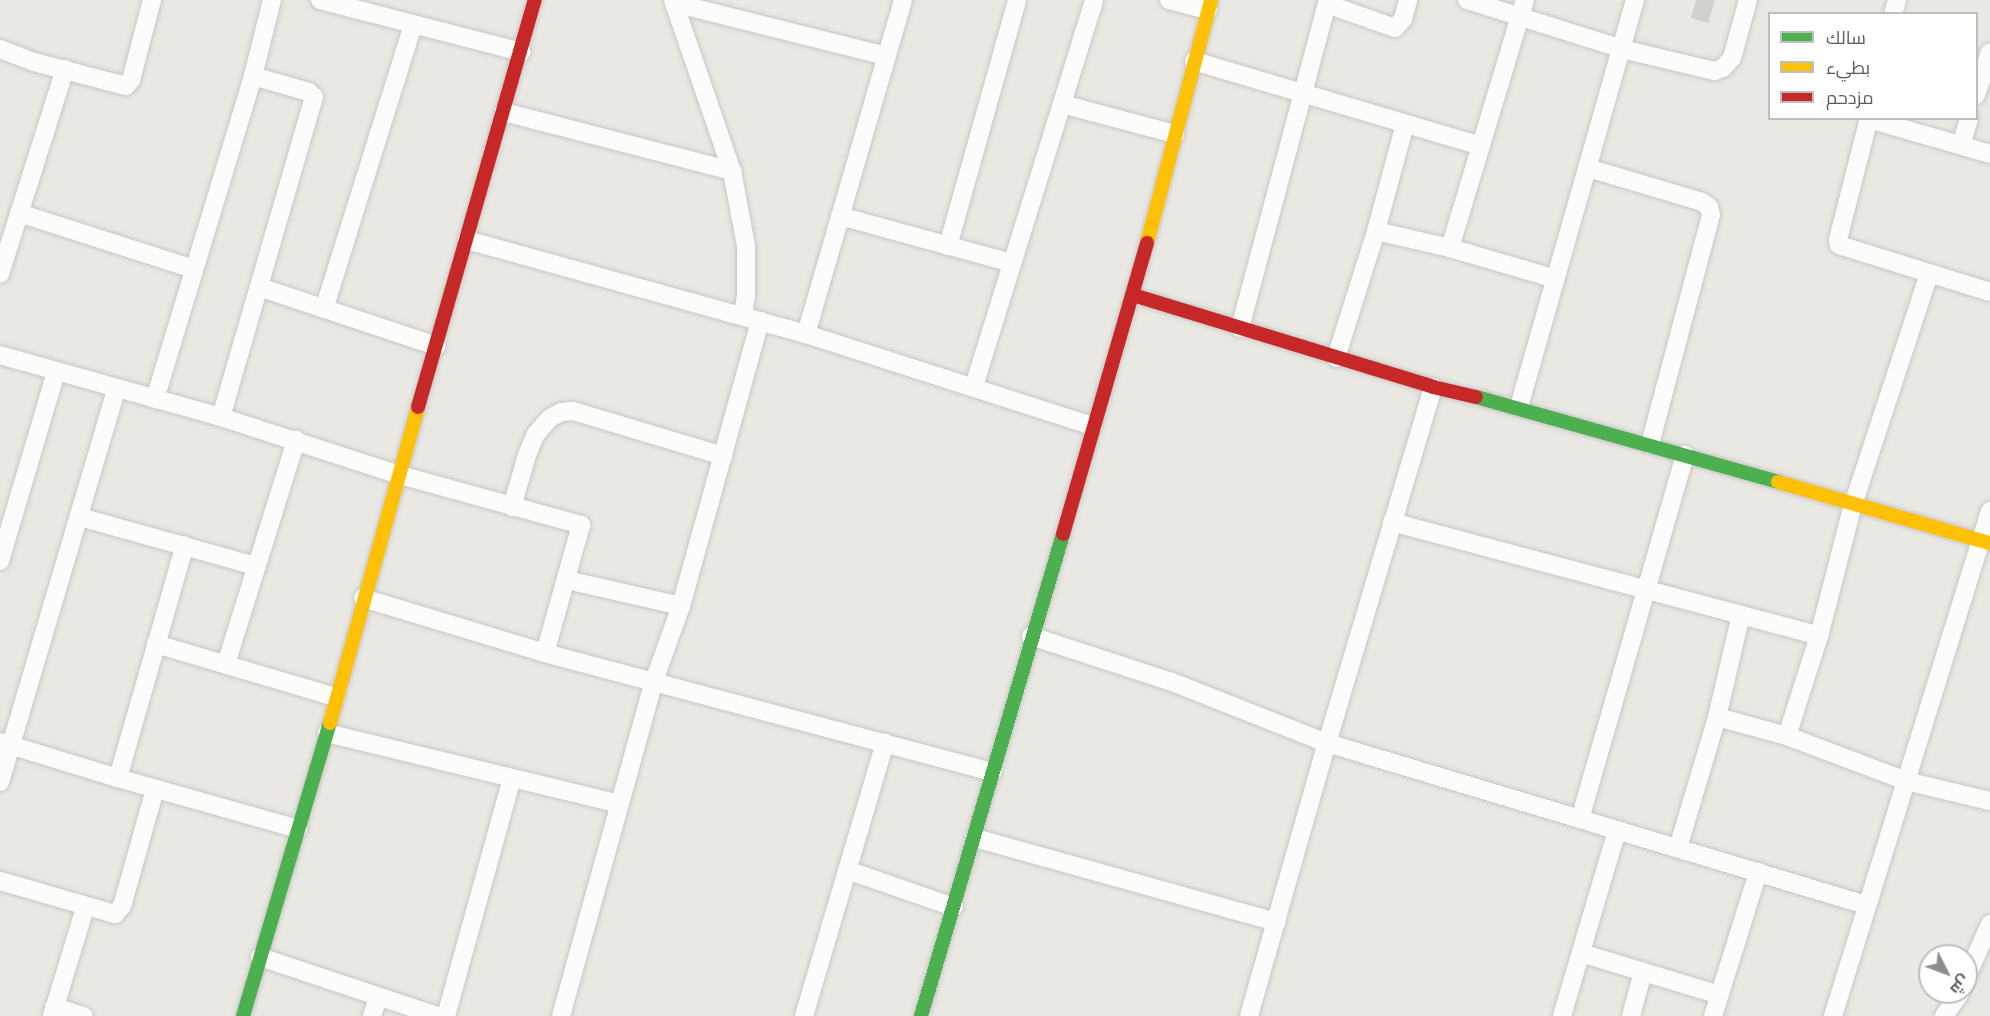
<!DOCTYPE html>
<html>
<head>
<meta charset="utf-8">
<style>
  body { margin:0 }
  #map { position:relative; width:1990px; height:1016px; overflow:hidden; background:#eae8e2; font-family:Karla,Cairo,sans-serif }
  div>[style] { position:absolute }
  .building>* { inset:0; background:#d1d0cc }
  .roads { filter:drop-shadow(0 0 2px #c7c7c7) drop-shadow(0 0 2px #c7c7c7) }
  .street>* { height:18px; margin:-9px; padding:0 9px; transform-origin:9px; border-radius:9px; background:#fcfcfb }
  .fast>* { height:14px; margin:-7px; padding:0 7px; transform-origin:7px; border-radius:7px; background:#4caf50 }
  .slow>* { height:14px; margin:-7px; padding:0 7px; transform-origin:7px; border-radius:7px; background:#ffc107 }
  .jam>* { height:14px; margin:-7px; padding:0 7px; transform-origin:7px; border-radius:7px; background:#c62828 }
  span { translate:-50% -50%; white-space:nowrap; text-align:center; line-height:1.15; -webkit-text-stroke:4.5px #fff; paint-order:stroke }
  .legend { position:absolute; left:1768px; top:12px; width:210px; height:108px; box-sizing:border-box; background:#fff; border:2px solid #bcbec0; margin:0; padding:8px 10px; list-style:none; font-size:18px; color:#585d62 }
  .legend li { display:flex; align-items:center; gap:12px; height:30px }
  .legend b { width:30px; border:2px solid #bcbec0 }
  .north { position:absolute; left:1918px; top:944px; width:60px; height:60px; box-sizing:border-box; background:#fff; border:2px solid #bcbec0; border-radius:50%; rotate:132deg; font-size:16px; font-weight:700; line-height:24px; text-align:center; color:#585d62 }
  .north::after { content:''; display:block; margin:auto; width:21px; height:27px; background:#8b8e8f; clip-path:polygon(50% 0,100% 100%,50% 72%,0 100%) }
</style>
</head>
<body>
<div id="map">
  <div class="building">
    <div style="clip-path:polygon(1696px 0,1715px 0,1708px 23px,1691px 18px)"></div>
  </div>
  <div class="roads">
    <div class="street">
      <div style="left:320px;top:0;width:208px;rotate:14.5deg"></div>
      <div style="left:673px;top:0;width:181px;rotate:71deg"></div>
      <div style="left:732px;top:171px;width:76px;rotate:79.4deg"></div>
      <div style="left:746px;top:246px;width:49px;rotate:90deg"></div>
      <div style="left:746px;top:295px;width:21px;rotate:98deg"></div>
      <div style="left:1169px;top:0;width:40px;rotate:14.4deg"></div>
      <div style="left:1467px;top:0;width:163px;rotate:17.5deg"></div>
      <div style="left:1622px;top:49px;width:95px;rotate:13.4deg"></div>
      <div style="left:1714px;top:71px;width:9px;rotate:-18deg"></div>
      <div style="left:1723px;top:68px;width:13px;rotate:-48deg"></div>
      <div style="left:1732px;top:58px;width:60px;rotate:-74.6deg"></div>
      <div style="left:674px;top:3px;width:219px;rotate:14deg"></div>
      <div style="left:1327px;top:4px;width:72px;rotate:19.4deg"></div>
      <div style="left:1395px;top:28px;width:12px;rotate:-48deg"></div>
      <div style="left:1403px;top:19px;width:20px;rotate:-75deg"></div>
      <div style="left:1893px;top:14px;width:15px;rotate:-74deg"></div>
      <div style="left:0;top:49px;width:36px;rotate:21deg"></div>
      <div style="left:34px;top:62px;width:95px;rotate:14.6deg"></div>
      <div style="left:126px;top:86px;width:8px;rotate:-50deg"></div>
      <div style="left:131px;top:80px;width:83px;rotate:-75.3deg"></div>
      <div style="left:1194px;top:61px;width:299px;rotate:16.5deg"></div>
      <div style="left:1976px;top:95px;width:45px;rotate:-72deg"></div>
      <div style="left:1062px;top:104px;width:117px;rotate:14.9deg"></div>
      <div style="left:504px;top:112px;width:236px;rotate:14.5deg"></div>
      <div style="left:1869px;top:118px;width:126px;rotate:104.3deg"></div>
      <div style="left:1838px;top:240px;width:5px;rotate:79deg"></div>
      <div style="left:1839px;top:245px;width:158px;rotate:17.3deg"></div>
      <div style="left:1869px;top:119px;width:126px;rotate:16.1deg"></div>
      <div style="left:1961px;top:145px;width:28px;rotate:-73deg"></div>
      <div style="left:1588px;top:168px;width:119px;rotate:16.6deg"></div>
      <div style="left:1702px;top:202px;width:9px;rotate:36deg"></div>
      <div style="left:1709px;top:207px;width:8px;rotate:76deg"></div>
      <div style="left:1711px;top:215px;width:237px;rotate:104.9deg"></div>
      <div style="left:19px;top:213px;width:183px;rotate:17.8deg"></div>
      <div style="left:840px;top:216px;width:178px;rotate:15.3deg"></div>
      <div style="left:1376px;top:231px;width:76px;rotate:12.9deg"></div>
      <div style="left:1450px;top:248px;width:110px;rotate:16.3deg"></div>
      <div style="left:467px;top:240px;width:352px;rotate:15.5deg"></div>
      <div style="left:806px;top:334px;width:301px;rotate:17.8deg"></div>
      <div style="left:948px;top:246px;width:255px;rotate:-74.3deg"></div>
      <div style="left:1450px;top:248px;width:259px;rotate:-73.2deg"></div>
      <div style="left:0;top:274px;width:215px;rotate:-72.4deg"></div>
      <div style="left:259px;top:287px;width:187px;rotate:18.4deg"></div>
      <div style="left:324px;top:309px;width:298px;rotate:-72.6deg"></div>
      <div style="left:1240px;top:328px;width:340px;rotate:-75deg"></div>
      <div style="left:806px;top:334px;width:348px;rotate:-73.8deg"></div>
      <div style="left:0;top:355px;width:230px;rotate:15.7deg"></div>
      <div style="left:221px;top:417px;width:188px;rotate:18deg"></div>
      <div style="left:400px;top:475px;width:188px;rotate:15.4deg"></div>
      <div style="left:581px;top:525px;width:133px;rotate:105.7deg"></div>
      <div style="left:1336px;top:358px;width:133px;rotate:-72.5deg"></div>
      <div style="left:1376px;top:231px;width:111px;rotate:-74.8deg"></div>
      <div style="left:974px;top:386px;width:404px;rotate:-72.7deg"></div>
      <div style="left:155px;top:399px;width:338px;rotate:-73.1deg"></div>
      <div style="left:253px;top:76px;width:78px;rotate:-76deg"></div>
      <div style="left:1519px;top:407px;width:423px;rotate:-74.1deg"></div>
      <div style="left:221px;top:417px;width:333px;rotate:-73.8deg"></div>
      <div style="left:314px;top:97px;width:7px;rotate:-135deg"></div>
      <div style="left:309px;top:92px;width:58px;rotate:-164.1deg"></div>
      <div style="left:512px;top:507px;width:54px;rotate:-73.9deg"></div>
      <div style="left:527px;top:455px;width:23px;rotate:-67deg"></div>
      <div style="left:536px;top:434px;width:21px;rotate:-49deg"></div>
      <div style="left:550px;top:418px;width:13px;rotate:-27deg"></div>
      <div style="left:562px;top:412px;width:11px;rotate:-5deg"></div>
      <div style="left:573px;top:411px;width:157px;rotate:16.7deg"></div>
      <div style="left:80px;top:517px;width:182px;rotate:15.6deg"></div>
      <div style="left:1392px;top:522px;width:442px;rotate:14.9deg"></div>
      <div style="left:0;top:561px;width:197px;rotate:-73.5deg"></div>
      <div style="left:567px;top:580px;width:117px;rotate:12.8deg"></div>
      <div style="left:363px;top:598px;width:190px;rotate:16.8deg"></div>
      <div style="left:545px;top:653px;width:463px;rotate:14.9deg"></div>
      <div style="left:1031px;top:636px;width:148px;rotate:18.1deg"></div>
      <div style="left:1172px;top:682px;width:167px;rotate:21.5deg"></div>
      <div style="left:1327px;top:743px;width:563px;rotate:16.73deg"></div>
      <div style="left:156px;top:644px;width:187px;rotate:16.5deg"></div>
      <div style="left:226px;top:664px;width:235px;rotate:-72.6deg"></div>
      <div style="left:1717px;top:717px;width:73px;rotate:15.2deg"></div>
      <div style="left:1787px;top:736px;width:127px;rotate:20.7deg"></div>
      <div style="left:1906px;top:781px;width:86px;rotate:13.4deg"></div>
      <div style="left:327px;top:733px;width:301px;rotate:13.6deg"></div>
      <div style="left:1787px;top:736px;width:105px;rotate:-72.3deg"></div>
      <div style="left:1819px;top:636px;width:135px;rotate:-75.5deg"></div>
      <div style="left:1853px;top:505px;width:243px;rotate:-71.8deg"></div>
      <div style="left:0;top:742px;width:123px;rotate:17deg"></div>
      <div style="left:118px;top:778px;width:187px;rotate:15.8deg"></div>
      <div style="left:118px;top:778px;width:242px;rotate:-74deg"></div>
      <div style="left:0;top:782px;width:411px;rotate:-73.5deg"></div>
      <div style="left:1580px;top:819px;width:379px;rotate:-73.9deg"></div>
      <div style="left:975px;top:838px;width:313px;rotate:15.6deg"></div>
      <div style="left:1678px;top:848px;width:137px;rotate:-73.4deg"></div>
      <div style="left:1717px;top:717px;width:105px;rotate:-76.8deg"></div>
      <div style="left:847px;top:870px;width:113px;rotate:19.1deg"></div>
      <div style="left:0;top:881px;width:120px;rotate:16deg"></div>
      <div style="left:115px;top:914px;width:11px;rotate:-49deg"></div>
      <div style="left:122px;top:906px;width:122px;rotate:-74.2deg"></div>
      <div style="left:1581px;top:953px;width:144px;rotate:16.9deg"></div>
      <div style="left:260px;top:957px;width:187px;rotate:18.4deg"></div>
      <div style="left:1966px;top:978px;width:59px;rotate:-66deg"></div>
      <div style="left:54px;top:1007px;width:31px;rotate:17deg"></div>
      <div style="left:52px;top:1016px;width:113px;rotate:-73deg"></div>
      <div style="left:372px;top:1016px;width:20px;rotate:-72deg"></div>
      <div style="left:446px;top:1016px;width:247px;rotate:-74.5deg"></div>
      <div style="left:561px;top:1016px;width:348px;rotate:-74.5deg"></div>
      <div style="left:654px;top:681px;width:80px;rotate:-70.2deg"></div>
      <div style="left:681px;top:606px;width:296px;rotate:-74.5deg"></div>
      <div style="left:804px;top:1016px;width:285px;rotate:-73.5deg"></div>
      <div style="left:1249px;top:1016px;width:284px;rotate:-74.1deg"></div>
      <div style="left:1327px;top:743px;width:371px;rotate:-73.4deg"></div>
      <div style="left:1562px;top:1016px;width:194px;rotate:-73.5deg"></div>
      <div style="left:1631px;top:1016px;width:46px;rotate:-74.7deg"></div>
      <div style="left:1713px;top:1016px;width:151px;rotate:-72.6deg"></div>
      <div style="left:1833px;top:1016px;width:529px;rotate:-72.73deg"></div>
      <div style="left:1944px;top:1016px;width:29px;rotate:-55deg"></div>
    </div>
    <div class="fast">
      <div style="left:1476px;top:397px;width:314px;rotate:15.7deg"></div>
      <div style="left:243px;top:1016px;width:306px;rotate:-73.5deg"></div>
      <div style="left:921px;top:1016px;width:502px;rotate:-73.58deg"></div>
    </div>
    <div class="slow">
      <div style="left:1147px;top:243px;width:251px;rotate:-75.2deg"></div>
      <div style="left:1778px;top:482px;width:221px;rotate:16.1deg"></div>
      <div style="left:330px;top:723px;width:328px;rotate:-74.4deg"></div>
    </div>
    <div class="jam">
      <div style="left:1133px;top:295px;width:314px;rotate:17deg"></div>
      <div style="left:1433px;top:387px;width:44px;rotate:13.1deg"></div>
      <div style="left:418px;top:407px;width:423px;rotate:-74deg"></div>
      <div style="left:1063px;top:534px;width:303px;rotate:-73.9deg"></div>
    </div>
  </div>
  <ul class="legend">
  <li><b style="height:8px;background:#4caf50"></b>سالك</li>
  <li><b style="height:8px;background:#ffc107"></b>بطيء</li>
  <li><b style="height:8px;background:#c62828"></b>مزدحم</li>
  </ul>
  <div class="north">ش</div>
</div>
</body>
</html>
